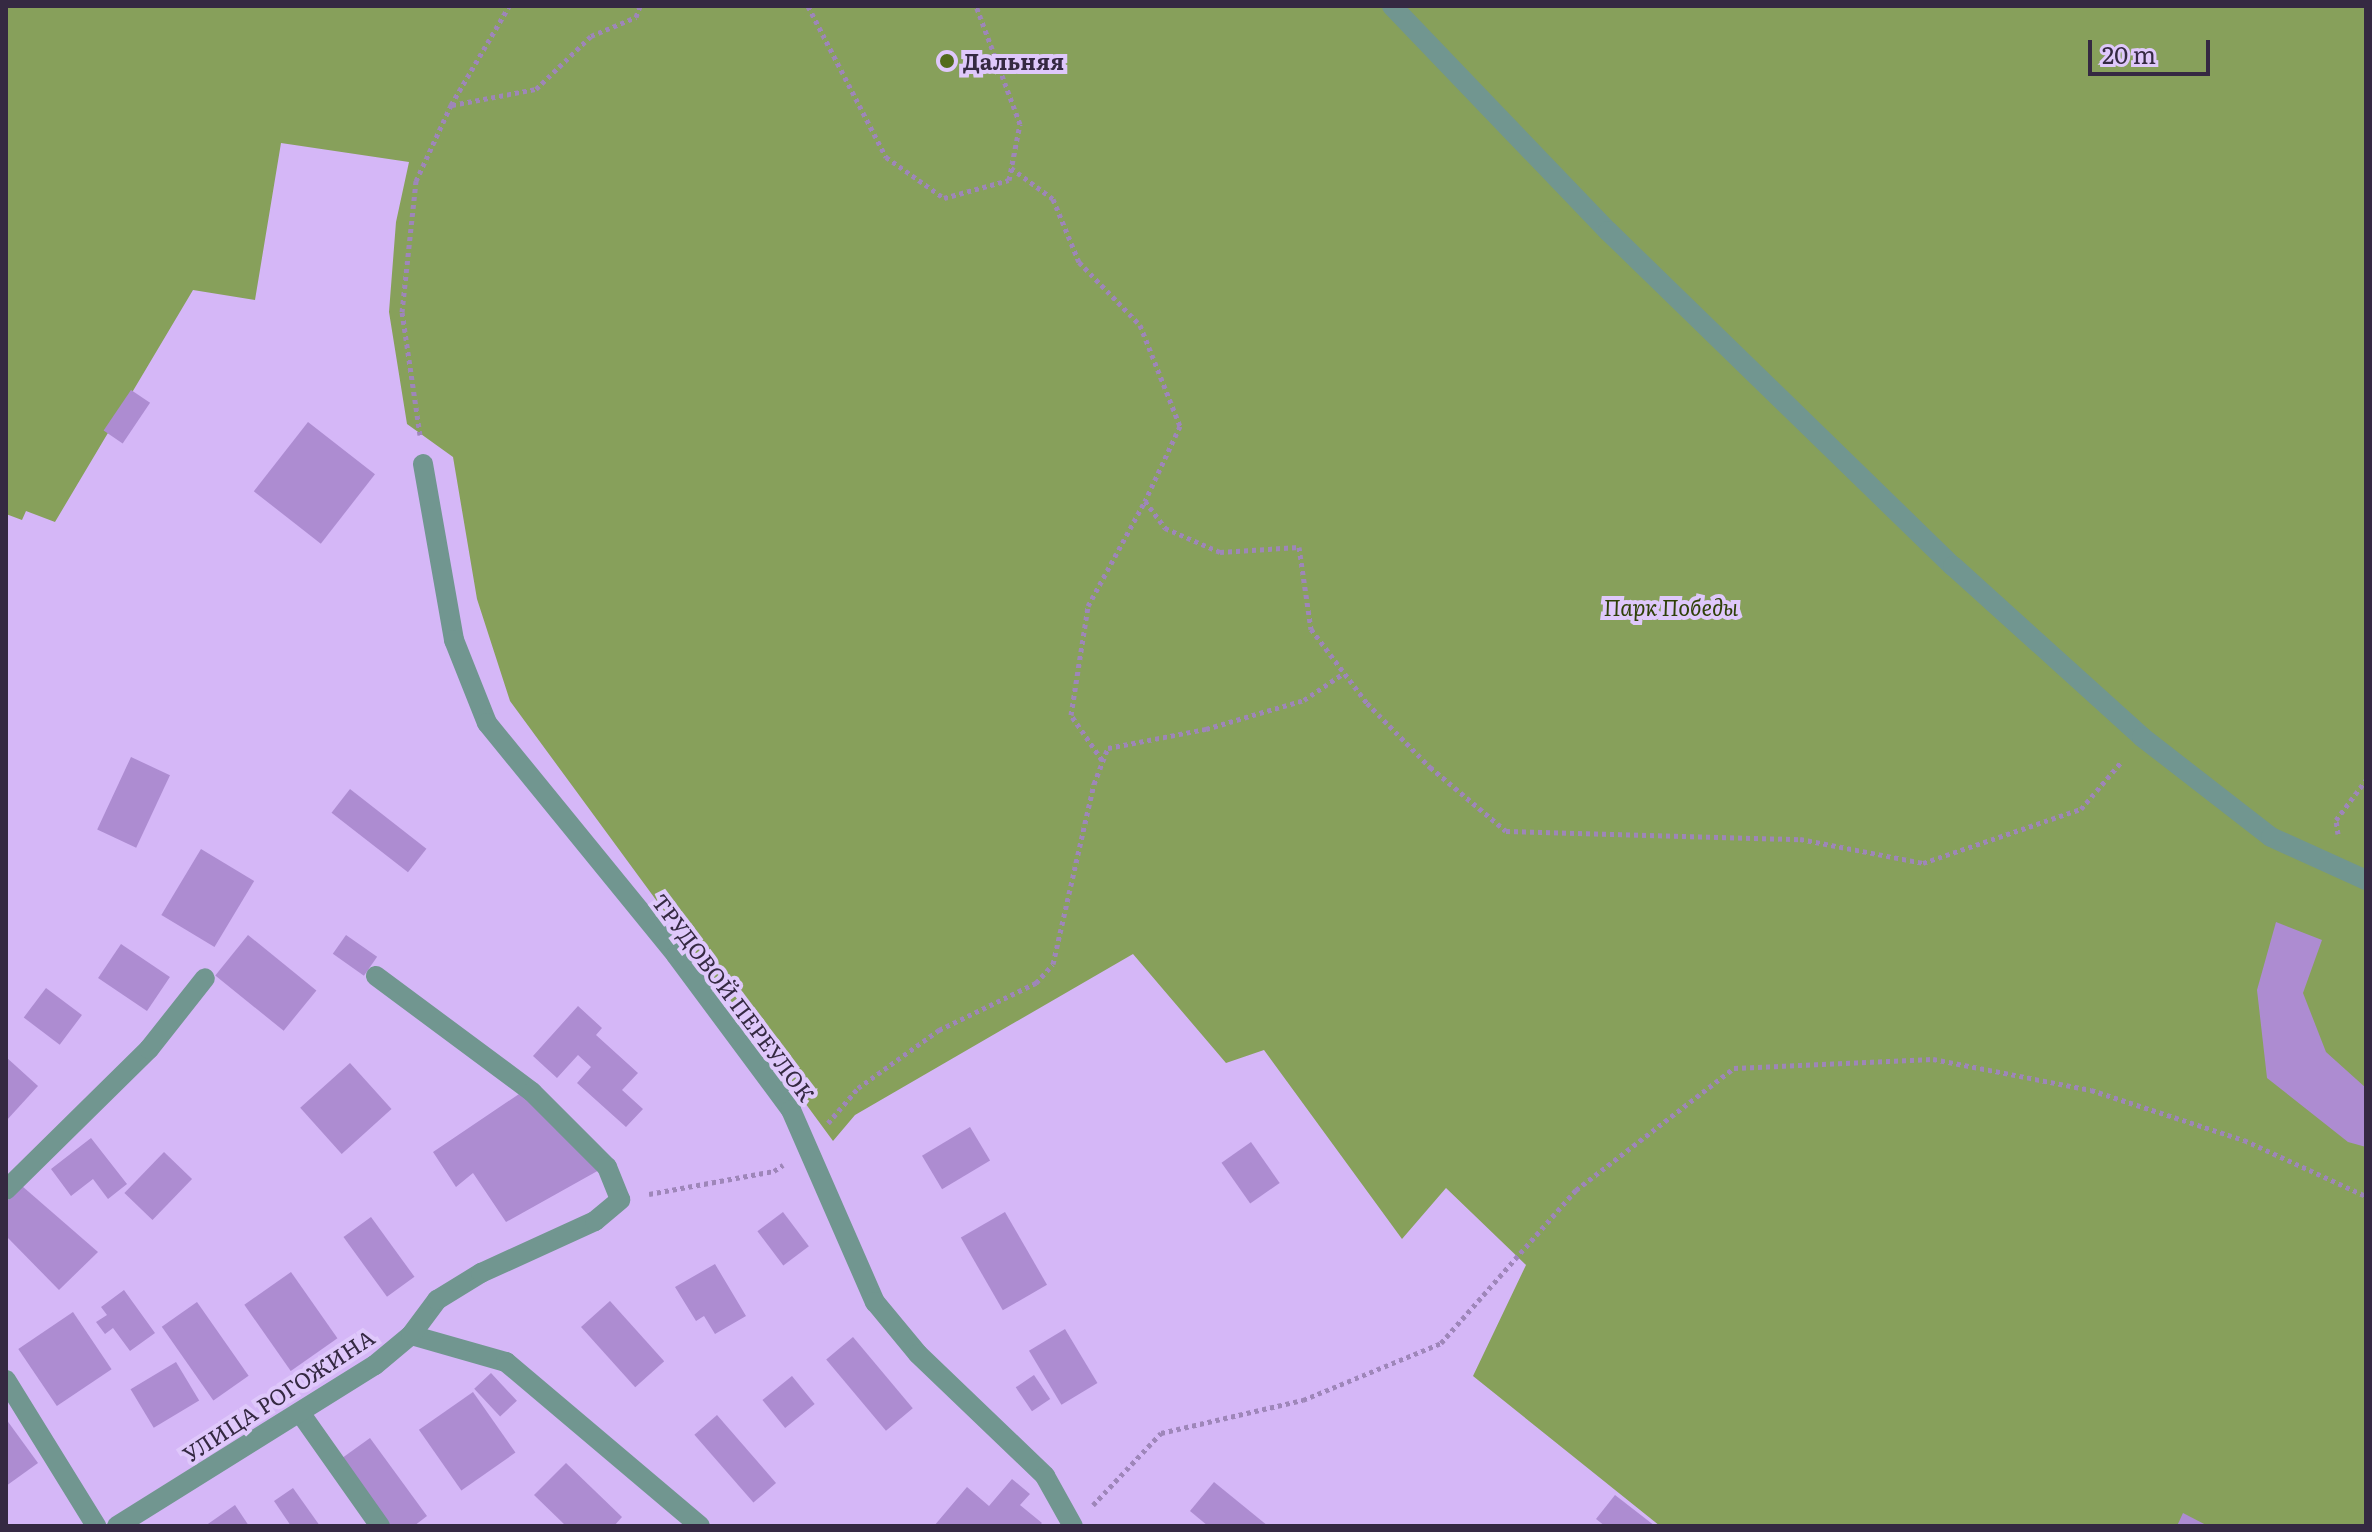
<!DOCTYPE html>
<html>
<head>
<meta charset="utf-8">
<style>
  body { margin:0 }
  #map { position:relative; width:2372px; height:1532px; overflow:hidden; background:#d5b7f7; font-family:Literata,serif }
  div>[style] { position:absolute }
  .green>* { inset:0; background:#87a05b }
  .building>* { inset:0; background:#ad8cd1; transform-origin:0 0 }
  .path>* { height:5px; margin-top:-2.5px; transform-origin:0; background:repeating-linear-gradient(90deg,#9e86b9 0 4px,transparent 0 8px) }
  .service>* { height:20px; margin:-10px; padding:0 10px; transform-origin:10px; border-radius:10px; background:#719690 }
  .minor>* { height:20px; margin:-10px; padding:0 10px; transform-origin:10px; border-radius:10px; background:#719690 }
  .dots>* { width:22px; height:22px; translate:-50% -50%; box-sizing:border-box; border:4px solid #dfc8fb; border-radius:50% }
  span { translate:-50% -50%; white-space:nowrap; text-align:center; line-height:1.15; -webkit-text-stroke:8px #dfc8fb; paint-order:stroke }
  .poi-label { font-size:22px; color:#352942; font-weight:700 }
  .left { translate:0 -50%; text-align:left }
  .park-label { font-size:22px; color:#2f4008; font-style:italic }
  .street-label { font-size:22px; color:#352942 }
  .frame { position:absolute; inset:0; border:8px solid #352942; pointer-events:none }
  .scale { position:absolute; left:2088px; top:40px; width:122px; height:36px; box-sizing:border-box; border:4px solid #352942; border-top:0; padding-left:10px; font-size:24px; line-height:28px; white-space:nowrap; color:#352942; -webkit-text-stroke:6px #dfc8fb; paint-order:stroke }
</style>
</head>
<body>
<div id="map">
  <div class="green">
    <div style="clip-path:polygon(6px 6px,2366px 6px,2366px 1526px,1660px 1526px,1473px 1376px,1526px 1265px,1446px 1188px,1402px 1239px,1264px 1050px,1226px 1063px,1133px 954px,855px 1115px,833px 1141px,510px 701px,477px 599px,453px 457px,407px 424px,389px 312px,396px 222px,409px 162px,281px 143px,255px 300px,193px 290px,55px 522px,26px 511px,22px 520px,6px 514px)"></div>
  </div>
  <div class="building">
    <div style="left:131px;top:390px;width:23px;height:49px;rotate:34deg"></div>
    <div style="left:308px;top:422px;width:85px;height:88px;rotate:38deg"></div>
    <div style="left:131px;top:757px;width:43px;height:80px;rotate:25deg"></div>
    <div style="left:350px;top:789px;width:97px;height:30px;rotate:38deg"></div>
    <div style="left:201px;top:849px;width:62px;height:77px;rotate:31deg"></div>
    <div style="clip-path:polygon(2276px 922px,2322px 940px,2303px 993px,2326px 1052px,2366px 1088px,2366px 1147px,2348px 1142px,2267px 1078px,2257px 990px)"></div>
    <div style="left:248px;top:935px;width:88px;height:52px;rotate:39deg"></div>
    <div style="left:346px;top:935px;width:38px;height:23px;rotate:35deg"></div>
    <div style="left:121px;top:944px;width:59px;height:41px;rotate:34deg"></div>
    <div style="left:46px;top:988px;width:45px;height:37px;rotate:37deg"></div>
    <div style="clip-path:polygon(578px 1006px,602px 1028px,596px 1035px,638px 1073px,622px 1090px,643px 1109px,626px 1127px,577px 1083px,591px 1067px,578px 1055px,557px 1078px,533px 1056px)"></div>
    <div style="clip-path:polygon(6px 1057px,38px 1086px,6px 1121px)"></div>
    <div style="left:350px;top:1063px;width:62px;height:67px;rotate:48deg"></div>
    <div style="clip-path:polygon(522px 1092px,601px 1169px,506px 1222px,473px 1173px,456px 1187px,433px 1152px)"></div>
    <div style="left:970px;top:1127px;width:39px;height:56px;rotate:59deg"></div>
    <div style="clip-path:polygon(91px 1138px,127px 1184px,108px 1199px,93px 1179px,71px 1196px,51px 1169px)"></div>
    <div style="left:1251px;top:1142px;width:50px;height:36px;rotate:55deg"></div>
    <div style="left:164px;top:1152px;width:39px;height:57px;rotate:44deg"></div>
    <div style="clip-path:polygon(22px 1186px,98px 1252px,59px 1290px,6px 1236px,6px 1202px)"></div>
    <div style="left:783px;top:1212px;width:43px;height:32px;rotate:53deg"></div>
    <div style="left:1005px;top:1212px;width:84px;height:51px;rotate:60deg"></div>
    <div style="left:371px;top:1217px;width:74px;height:34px;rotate:54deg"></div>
    <div style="clip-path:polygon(715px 1264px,746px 1316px,715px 1334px,704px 1316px,696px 1321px,675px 1287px)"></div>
    <div style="left:291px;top:1272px;width:81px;height:57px;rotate:55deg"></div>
    <div style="clip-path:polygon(124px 1290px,155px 1333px,130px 1351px,113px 1328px,105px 1334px,96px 1322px,107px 1315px,101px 1307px)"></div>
    <div style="left:610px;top:1301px;width:81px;height:39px;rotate:48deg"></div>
    <div style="left:197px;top:1302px;width:90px;height:43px;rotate:55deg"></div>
    <div style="left:73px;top:1312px;width:69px;height:66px;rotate:56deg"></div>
    <div style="left:1065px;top:1329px;width:63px;height:42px;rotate:59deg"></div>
    <div style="left:853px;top:1337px;width:93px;height:35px;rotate:50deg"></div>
    <div style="left:176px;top:1362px;width:45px;height:53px;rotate:59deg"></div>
    <div style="left:491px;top:1373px;width:38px;height:23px;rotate:47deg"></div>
    <div style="left:1034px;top:1375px;width:29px;height:22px;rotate:56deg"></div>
    <div style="left:792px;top:1376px;width:36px;height:38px;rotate:51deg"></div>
    <div style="left:473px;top:1392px;width:74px;height:66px;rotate:55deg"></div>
    <div style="left:717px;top:1415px;width:90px;height:30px;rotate:49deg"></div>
    <div style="clip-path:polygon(6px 1419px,38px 1463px,6px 1486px)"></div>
    <div style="clip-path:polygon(370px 1438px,427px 1516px,414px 1526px,385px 1526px,338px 1461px)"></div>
    <div style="clip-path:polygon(566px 1463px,622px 1517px,614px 1526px,566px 1526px,534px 1495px)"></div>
    <div style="clip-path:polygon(1012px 1479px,1030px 1494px,1020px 1505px,1042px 1523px,1039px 1526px,934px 1526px,967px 1487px,989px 1506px)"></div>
    <div style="clip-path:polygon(1214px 1482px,1268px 1526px,1208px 1526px,1190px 1511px)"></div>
    <div style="clip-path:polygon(293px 1488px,320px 1526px,291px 1526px,274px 1501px)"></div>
    <div style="clip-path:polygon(1615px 1495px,1655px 1526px,1605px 1526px,1596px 1519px)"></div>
    <div style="clip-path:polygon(235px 1505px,249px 1526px,205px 1526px)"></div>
    <div style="clip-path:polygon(2183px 1513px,2208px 1526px,2177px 1526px)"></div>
  </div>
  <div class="path">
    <div style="left:808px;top:6px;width:170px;rotate:62.7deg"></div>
    <div style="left:886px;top:157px;width:71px;rotate:35.3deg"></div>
    <div style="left:944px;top:198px;width:67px;rotate:-15.5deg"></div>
    <div style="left:1009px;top:180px;width:57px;rotate:-78.9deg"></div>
    <div style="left:1020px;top:124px;width:126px;rotate:-110.4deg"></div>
    <div style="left:452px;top:105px;width:86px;rotate:-10.8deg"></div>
    <div style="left:536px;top:89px;width:76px;rotate:-43.9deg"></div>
    <div style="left:591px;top:36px;width:49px;rotate:-22.9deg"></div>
    <div style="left:636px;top:17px;width:12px;rotate:-70deg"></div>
    <div style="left:1011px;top:168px;width:52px;rotate:36.4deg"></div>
    <div style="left:1053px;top:199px;width:68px;rotate:67.6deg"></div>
    <div style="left:1079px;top:262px;width:88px;rotate:45.9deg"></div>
    <div style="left:1140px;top:325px;width:109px;rotate:68.4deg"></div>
    <div style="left:1180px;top:426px;width:83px;rotate:115deg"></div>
    <div style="left:1145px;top:501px;width:34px;rotate:53deg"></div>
    <div style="left:1165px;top:528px;width:60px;rotate:23.6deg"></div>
    <div style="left:1220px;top:552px;width:79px;rotate:-3.6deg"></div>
    <div style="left:1299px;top:547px;width:83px;rotate:81.7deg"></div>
    <div style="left:1311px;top:629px;width:93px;rotate:52.9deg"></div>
    <div style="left:1367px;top:703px;width:90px;rotate:45.5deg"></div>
    <div style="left:1430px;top:767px;width:99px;rotate:40.1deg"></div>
    <div style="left:1506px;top:831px;width:294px;rotate:1.6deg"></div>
    <div style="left:1800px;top:839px;width:125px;rotate:11deg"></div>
    <div style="left:1923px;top:863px;width:167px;rotate:-18.9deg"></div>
    <div style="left:2081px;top:809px;width:63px;rotate:-49.5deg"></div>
    <div style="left:420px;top:435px;width:124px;rotate:-98.3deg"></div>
    <div style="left:402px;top:312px;width:132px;rotate:-83.9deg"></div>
    <div style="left:416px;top:181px;width:84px;rotate:-65.3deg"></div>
    <div style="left:451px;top:105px;width:115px;rotate:-59.6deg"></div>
    <div style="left:1102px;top:760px;width:55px;rotate:-124.6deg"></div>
    <div style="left:1071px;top:715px;width:110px;rotate:-81.1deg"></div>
    <div style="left:1088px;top:606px;width:119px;rotate:-61.5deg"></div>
    <div style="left:2338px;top:834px;width:14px;rotate:-98deg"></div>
    <div style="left:2336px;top:820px;width:50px;rotate:-53.1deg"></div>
    <div style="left:828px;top:1123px;width:46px;rotate:-49.4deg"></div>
    <div style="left:858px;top:1088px;width:100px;rotate:-35.6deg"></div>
    <div style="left:939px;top:1030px;width:108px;rotate:-25.9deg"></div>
    <div style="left:1036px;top:983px;width:25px;rotate:-48deg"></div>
    <div style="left:1053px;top:964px;width:185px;rotate:-77.2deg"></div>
    <div style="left:1094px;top:784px;width:39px;rotate:-69deg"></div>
    <div style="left:1108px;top:748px;width:100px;rotate:-11deg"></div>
    <div style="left:1206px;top:729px;width:102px;rotate:-16.5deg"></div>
    <div style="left:1304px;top:700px;width:48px;rotate:-34deg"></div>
    <div style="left:649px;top:1194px;width:127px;rotate:-10.4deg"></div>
    <div style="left:774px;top:1171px;width:11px;rotate:-34deg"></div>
    <div style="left:1093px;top:1505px;width:99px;rotate:-46.6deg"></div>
    <div style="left:1161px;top:1433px;width:146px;rotate:-13.1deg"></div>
    <div style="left:1303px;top:1400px;width:149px;rotate:-22.4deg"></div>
    <div style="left:1441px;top:1343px;width:204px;rotate:-48.6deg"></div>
    <div style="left:1576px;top:1190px;width:200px;rotate:-37.7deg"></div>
    <div style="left:1734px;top:1068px;width:199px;rotate:-2.6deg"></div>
    <div style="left:1933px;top:1059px;width:161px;rotate:11.1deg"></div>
    <div style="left:2091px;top:1090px;width:161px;rotate:18.1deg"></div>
    <div style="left:2244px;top:1140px;width:134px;rotate:24.7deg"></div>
  </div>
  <div class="service">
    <div style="left:1392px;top:6px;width:312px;rotate:46.2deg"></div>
    <div style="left:1608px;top:231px;width:481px;rotate:44.2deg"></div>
    <div style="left:1953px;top:566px;width:255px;rotate:42.1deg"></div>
    <div style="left:2142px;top:737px;width:163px;rotate:37.8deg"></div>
    <div style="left:2271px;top:837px;width:104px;rotate:24.4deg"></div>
    <div style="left:376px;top:976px;width:194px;rotate:36.6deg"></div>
    <div style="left:532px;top:1092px;width:106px;rotate:45deg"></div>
    <div style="left:607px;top:1167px;width:35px;rotate:68deg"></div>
    <div style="left:301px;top:1414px;width:137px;rotate:54.8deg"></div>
  </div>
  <div class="minor">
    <div style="left:423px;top:464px;width:179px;rotate:80deg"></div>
    <div style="left:454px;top:640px;width:89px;rotate:68.3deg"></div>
    <div style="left:487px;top:723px;width:299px;rotate:50.8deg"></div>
    <div style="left:676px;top:955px;width:193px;rotate:53.4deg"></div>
    <div style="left:791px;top:1110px;width:210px;rotate:66.4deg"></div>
    <div style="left:875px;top:1302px;width:67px;rotate:50.4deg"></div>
    <div style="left:918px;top:1354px;width:176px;rotate:43.8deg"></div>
    <div style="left:1045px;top:1476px;width:57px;rotate:60.8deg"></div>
    <div style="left:6px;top:1190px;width:201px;rotate:-44.6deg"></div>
    <div style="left:149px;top:1049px;width:90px;rotate:-51.7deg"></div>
    <div style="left:411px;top:1335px;width:99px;rotate:15.9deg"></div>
    <div style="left:506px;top:1362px;width:254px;rotate:40.2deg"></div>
    <div style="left:6px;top:1380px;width:172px;rotate:58.3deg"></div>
    <div style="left:117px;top:1526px;width:304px;rotate:-32deg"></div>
    <div style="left:375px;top:1365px;width:47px;rotate:-39.8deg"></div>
    <div style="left:411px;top:1335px;width:44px;rotate:-53.4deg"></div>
    <div style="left:437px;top:1300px;width:52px;rotate:-31.5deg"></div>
    <div style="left:481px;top:1273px;width:125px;rotate:-24.5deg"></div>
    <div style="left:595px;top:1221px;width:33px;rotate:-40deg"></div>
  </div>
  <div class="dots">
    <div style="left:947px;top:61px;background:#526b1c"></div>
  </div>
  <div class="poi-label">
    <span class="left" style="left:963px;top:61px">Дальняя</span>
  </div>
  <div class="park-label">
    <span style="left:1671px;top:607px">Парк Победы</span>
  </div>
  <div class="street-label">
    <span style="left:734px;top:997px;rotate:53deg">ТРУДОВОЙ ПЕРЕУЛОК</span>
    <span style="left:278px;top:1395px;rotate:-33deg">УЛИЦА РОГОЖИНА</span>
  </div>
  <div class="frame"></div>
  <div class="scale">20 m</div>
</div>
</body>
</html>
